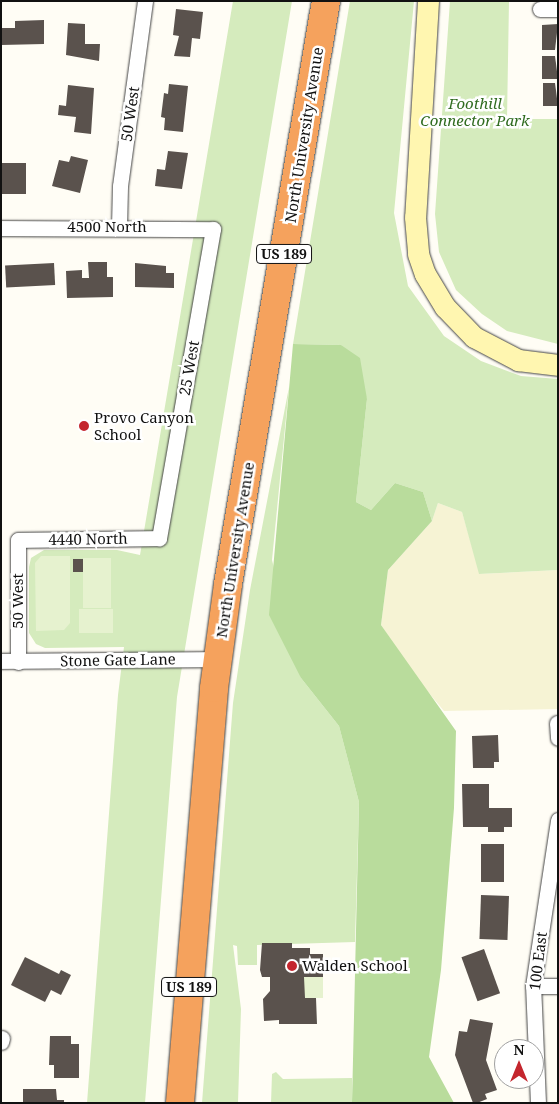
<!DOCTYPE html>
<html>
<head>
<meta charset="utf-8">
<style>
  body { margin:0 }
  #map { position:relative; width:559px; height:1104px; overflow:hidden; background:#fffdf5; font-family:"Noto Serif",serif }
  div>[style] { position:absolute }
  .farmland>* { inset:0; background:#f6f3d4 }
  .green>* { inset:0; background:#d5ebbd }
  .forest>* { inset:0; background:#b9dc9c }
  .pitch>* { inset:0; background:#e6f2cf; transform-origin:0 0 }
  .building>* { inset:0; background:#5a524d; transform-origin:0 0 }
  .roads { filter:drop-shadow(0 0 1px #444) drop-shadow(0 0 1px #444) }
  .street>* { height:15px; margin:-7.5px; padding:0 7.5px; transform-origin:7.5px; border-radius:7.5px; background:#fff }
  .secondary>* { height:21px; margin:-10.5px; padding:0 10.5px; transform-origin:10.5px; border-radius:10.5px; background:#fff6b0 }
  .highway>* { height:28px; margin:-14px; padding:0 14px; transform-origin:14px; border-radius:14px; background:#f5a25d }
  .dots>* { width:14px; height:14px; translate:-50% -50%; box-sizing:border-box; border:2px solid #fff; border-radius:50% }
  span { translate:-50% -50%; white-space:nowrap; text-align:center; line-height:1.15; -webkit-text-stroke:5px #fff; paint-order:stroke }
  .shield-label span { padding:1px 4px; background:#fff; border:1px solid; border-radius:4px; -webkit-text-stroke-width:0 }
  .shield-label { font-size:14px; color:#111; font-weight:700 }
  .park-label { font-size:15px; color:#2f6b1f; font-style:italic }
  .street-label { font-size:15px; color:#111 }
  .poi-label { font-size:15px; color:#111 }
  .left { translate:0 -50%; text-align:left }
  .frame { position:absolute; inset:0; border:2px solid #111; pointer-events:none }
  .north { position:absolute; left:494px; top:1039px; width:50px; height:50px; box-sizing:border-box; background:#fff; border:1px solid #a0a0a0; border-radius:50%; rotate:0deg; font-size:14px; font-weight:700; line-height:20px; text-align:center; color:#111 }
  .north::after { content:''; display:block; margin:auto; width:18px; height:22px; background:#c4262e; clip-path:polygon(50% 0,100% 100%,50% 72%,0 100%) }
</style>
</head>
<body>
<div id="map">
  <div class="farmland">
    <div style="clip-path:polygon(438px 503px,462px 512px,480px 574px,558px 570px,558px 709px,444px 711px,414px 675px,381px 625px,388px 570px,432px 521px)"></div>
  </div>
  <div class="green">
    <div style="clip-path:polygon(233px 1px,292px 1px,177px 697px,145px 1103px,87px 1103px,118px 695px,124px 647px,45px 648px,36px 644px,29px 633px,29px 567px,31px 558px,44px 550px,117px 550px,140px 555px)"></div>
    <div style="clip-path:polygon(350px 1px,414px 1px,394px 213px,408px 286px,444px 336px,481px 361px,521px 376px,558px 379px,558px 570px,479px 574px,462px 512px,438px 503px,432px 521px,423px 492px,395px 483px,371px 510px,356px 502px,367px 399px,341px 345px,293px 344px)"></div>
    <div style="clip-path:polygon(450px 1px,509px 1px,507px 119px,558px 119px,558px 344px,507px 331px,482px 314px,456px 290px,439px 252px,435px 214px)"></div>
    <div style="clip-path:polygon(289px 387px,272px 560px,301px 678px,339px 726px,359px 802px,355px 942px,257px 945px,257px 965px,238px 965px,237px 946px,233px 945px,241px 1009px,238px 1103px,202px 1103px,233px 703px,250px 590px)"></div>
    <div style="clip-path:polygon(276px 1072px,283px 1079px,352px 1078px,352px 1103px,271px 1103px,272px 1074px)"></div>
  </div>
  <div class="forest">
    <div style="clip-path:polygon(293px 344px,341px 345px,360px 358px,367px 399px,356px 502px,371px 510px,395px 483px,423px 492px,432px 521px,388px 570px,381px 625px,456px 731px,454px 808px,441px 970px,429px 1057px,454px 1103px,352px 1103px,359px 802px,339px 726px,301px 678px,269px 615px)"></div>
  </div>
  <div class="pitch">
    <div style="clip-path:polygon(41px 556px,70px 556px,70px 623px,64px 630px,36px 631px,35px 563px)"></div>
    <div style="left:83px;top:558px;width:28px;height:50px"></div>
    <div style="left:79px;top:609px;width:34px;height:24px"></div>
    <div style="left:304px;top:977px;width:19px;height:21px"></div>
  </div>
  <div class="building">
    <div style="clip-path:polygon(176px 9px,203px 12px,200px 39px,192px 38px,190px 57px,174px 56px,179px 36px,173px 35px)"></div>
    <div style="clip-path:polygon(44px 20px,44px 44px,1px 45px,1px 28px,15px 28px,15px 21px)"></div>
    <div style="clip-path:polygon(68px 23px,85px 24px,85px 44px,100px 44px,99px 61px,66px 55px)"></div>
    <div style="clip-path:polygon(558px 24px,555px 50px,542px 50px,542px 25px)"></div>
    <div style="clip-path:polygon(542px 56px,555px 56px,558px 79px,542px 79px)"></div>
    <div style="clip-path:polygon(543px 83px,555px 83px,558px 106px,543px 106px)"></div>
    <div style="clip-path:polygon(169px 84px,188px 86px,183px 132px,164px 130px,165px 118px,161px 117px,164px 93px,168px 94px)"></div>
    <div style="clip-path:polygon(68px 85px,94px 88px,91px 134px,74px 132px,76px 117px,58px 115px,59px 105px,66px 106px)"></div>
    <div style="clip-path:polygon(168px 151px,188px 153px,182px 189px,155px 186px,157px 169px,165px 170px)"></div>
    <div style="clip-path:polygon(71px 156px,88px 160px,80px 193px,52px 186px,59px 160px,69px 162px)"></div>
    <div style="left:1px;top:163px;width:25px;height:31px"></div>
    <div style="clip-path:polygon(88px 262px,107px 262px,107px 277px,113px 277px,113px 297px,67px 298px,66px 271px,82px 270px,82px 278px,89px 278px)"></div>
    <div style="left:54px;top:263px;width:22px;height:49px;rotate:87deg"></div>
    <div style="clip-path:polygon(135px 263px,166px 266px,166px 273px,174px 273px,174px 288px,135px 287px)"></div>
    <div style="left:73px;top:559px;width:10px;height:13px"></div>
    <div style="clip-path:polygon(498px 735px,499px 762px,494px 762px,494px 768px,473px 768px,472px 736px)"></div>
    <div style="clip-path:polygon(462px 784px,489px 784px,489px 808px,512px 808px,512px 827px,504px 827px,504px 832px,488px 832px,488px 827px,463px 827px)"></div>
    <div style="left:481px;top:844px;width:23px;height:38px"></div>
    <div style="left:481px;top:895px;width:28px;height:44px;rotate:2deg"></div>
    <div style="clip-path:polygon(262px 943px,292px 943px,292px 948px,310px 948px,310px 954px,323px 954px,323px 977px,304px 977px,305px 998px,316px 998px,317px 1024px,279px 1024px,279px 1020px,264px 1021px,263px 999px,270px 991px,270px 977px,262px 977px,260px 970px)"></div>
    <div style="left:484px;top:949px;width:47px;height:24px;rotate:70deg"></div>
    <div style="clip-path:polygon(25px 957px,59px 974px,61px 970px,71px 975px,61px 995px,51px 990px,45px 1002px,11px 985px)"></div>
    <div style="clip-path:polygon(470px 1019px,493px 1023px,486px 1060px,497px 1090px,485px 1094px,487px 1099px,477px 1103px,473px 1103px,455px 1055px,459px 1031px,467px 1032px)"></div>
    <div style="clip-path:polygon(50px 1036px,71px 1036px,71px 1044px,79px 1044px,79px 1078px,54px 1078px,54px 1065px,49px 1065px)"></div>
    <div style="clip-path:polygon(23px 1089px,56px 1089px,57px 1100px,64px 1100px,64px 1103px,23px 1103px)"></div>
  </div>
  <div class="roads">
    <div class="street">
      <div style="left:540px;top:9px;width:18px"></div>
      <div style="left:119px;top:227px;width:41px;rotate:-88.6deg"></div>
      <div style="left:120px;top:186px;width:187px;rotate:-82.3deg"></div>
      <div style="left:1px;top:228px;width:212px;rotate:0.3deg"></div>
      <div style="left:213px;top:229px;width:314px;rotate:99.9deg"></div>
      <div style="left:159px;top:538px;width:141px;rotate:179.2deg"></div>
      <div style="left:18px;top:540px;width:122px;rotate:90deg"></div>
      <div style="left:1px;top:661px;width:217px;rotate:-0.5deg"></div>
      <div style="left:557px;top:723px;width:15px;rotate:86deg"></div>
      <div style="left:533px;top:986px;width:25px"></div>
      <div style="left:1px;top:1042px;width:4px;rotate:-76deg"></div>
      <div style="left:538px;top:1103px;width:117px;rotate:-92.4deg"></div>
      <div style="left:533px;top:986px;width:168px;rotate:-81.4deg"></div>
    </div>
    <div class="secondary">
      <div style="left:428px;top:1px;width:216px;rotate:93.4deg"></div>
      <div style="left:415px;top:217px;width:37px;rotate:85deg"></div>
      <div style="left:418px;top:254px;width:21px;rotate:71deg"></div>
      <div style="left:425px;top:274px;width:39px;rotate:59deg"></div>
      <div style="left:445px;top:307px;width:42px;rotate:46deg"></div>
      <div style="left:474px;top:337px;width:50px;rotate:27.6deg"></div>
      <div style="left:518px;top:360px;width:40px;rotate:7.1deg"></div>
    </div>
    <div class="highway">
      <div style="left:180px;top:1103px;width:416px;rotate:-85.3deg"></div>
      <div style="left:214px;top:688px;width:105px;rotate:-82.3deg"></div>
      <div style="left:228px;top:584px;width:591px;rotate:-80.46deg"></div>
    </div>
  </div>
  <div class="dots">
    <div style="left:84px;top:426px;background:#c4262e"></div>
    <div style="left:292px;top:966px;background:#c4262e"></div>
  </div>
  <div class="shield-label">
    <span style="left:284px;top:254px">US 189</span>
    <span style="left:189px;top:987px">US 189</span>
  </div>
  <div class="park-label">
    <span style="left:475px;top:112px">Foothill<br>Connector Park</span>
  </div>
  <div class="street-label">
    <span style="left:130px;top:114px;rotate:-82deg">50 West</span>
    <span style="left:304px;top:135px;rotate:-81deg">North University Avenue</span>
    <span style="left:107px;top:227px">4500 North</span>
    <span style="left:189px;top:368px;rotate:-80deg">25 West</span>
    <span style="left:88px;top:539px;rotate:-1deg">4440 North</span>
    <span style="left:235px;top:550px;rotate:-81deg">North University Avenue</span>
    <span style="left:18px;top:601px;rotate:-90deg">50 West</span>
    <span style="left:118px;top:660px;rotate:-1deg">Stone Gate Lane</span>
    <span style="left:538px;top:961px;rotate:-83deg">100 East</span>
  </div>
  <div class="poi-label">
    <span class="left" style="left:94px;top:426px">Provo Canyon<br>School</span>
    <span class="left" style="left:302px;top:966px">Walden School</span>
  </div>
  <div class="frame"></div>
  <div class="north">N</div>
</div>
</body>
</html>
